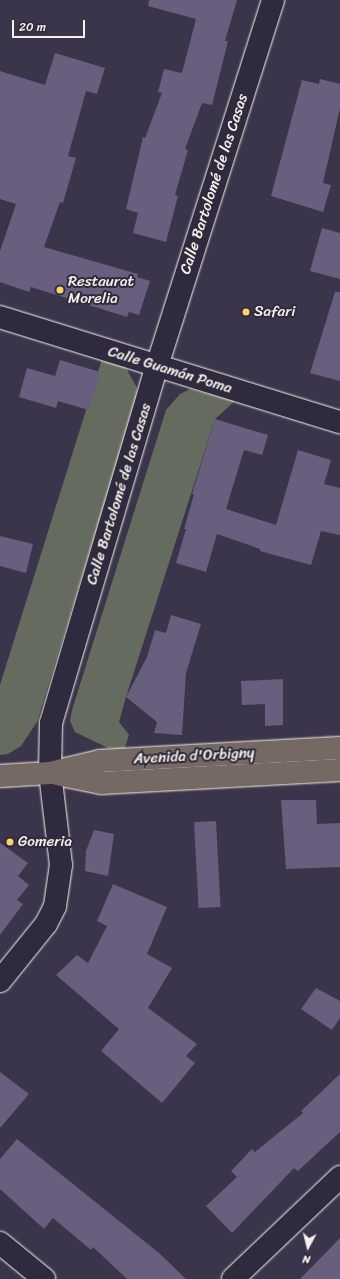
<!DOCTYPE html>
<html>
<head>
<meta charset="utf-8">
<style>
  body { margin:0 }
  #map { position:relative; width:340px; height:1279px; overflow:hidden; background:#3a354a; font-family:Sriracha,sans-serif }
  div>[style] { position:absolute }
  .green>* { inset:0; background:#656b5e }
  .building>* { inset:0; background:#675f7d; transform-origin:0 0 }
  .roads { filter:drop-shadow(0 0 1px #f4f1e8) drop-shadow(0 0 1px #f4f1e8) }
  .minor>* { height:22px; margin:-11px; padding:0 11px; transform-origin:11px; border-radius:11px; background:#2f2a3d }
  .major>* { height:22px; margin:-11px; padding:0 11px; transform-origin:11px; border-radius:11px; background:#766964 }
  .dots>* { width:11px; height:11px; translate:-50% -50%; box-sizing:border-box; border:2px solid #2f2a3d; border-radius:50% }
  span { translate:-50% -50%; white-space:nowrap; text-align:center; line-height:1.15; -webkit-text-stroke:4px #2f2a3d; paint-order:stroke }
  .street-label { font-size:15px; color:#f4f1e8 }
  .poi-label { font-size:15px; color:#f4f1e8 }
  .left { translate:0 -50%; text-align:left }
  .north { position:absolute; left:288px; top:1227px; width:40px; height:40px; -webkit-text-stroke:3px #2f2a3d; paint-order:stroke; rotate:187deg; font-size:11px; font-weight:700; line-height:16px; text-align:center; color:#f4f1e8 }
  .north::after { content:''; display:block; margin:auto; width:14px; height:18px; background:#f4f1e8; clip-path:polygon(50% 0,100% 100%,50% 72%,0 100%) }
  .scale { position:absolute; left:12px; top:20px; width:73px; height:18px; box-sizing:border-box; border:2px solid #f4f1e8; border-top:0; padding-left:5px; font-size:12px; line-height:14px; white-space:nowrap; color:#f4f1e8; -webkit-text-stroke:3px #2f2a3d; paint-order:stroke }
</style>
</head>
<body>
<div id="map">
  <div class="green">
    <div style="clip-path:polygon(102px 359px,125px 366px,137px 388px,136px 402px,37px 722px,21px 746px,8px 754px,0 755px,0 685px)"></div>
    <div style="clip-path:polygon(190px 389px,235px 401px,215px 419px,126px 697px,119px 722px,129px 735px,124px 750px,108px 748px,75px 732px,70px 721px,72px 710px,166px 410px,180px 394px)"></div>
  </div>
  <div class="building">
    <div style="clip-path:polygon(149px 0,237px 0,225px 41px,228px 41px,212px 105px,202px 103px,185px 149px,188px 150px,175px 195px,178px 196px,166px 242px,133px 233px,138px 213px,126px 209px,143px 137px,145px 138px,162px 93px,158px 92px,164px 69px,182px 73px,196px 19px,148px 6px)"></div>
    <div style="clip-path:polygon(55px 53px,105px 68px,97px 94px,86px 91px,68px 156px,76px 158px,63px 203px,60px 202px,44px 247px,138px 274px,137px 277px,150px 281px,139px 315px,129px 312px,127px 317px,31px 287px,29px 292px,0 282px,0 251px,16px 204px,0 199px,0 71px,45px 85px)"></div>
    <div style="clip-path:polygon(320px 79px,340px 84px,340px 108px,323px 183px,331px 185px,323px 212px,271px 196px,302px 80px,319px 84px)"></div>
    <div style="clip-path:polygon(322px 228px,340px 233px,340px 279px,310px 271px)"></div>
    <div style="clip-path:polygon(335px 292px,340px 292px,340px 381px,310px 373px)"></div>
    <div style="clip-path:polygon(60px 360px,100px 372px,89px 410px,58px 401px,56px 408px,19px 397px,27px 368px,55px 376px)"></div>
    <div style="clip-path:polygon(215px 419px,268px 435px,262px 455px,244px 450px,226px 509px,276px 525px,298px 450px,331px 460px,324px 484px,340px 488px,340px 535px,321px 531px,311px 565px,260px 551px,260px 549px,217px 534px,206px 572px,176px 563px,186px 529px,184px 529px,194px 494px,192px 494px)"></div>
    <div style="clip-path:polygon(0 536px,33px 544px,26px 573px,0 566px)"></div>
    <div style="clip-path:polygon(171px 615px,201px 624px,186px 673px,182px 735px,154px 733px,157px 722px,126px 697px,147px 657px,155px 630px,166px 633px)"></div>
    <div style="clip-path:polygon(283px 679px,283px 725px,265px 726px,265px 704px,242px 705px,241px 681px)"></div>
    <div style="clip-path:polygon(281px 800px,316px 800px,317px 824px,340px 823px,340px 867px,286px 869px)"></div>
    <div style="left:216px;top:821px;width:86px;height:22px;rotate:87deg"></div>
    <div style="clip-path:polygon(94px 830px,114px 834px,108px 876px,85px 871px,86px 851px)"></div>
    <div style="clip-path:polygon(0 843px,28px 863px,18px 876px,29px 885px,17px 900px,23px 904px,0 935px)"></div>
    <div style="clip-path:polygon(113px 884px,167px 907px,147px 954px,172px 968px,148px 1008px,197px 1044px,186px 1056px,195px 1063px,162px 1103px,101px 1051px,119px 1029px,56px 975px,77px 955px,88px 963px,107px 926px,97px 921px)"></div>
    <div style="clip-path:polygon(316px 988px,340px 1001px,340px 1018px,332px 1030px,301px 1009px)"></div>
    <div style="clip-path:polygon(0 1072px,29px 1094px,0 1128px)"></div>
    <div style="clip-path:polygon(340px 1074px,340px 1132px,298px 1171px,294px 1168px,232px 1233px,206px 1206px,237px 1177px,231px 1171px,252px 1149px,255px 1152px,303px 1113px,301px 1111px)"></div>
    <div style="clip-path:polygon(17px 1139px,159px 1253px,186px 1279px,127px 1279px,93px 1247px,91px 1250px,53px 1218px,44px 1229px,0 1189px,0 1159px)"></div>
    <div style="clip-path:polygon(340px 1238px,340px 1279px,300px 1279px)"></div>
  </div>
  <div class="roads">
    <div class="minor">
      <div style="left:0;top:317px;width:356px;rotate:17.2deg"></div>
      <div style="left:0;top:981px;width:73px;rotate:-51.1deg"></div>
      <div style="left:46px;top:924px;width:20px;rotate:-63deg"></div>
      <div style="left:55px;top:906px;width:41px;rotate:-81.7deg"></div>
      <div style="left:61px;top:865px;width:93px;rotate:-96.8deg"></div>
      <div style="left:50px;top:773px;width:50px;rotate:-88.9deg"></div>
      <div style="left:51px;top:723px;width:372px;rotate:-73.5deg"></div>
      <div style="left:157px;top:366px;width:384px;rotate:-72.4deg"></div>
      <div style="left:0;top:1243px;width:57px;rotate:39.3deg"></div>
      <div style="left:233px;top:1279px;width:148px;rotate:-43.6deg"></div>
    </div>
    <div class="major">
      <div style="left:57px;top:774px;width:45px;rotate:11.6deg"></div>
      <div style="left:101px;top:783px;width:239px;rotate:-3.1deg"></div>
      <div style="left:0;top:776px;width:50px;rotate:-3.4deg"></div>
      <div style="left:50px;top:773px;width:51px;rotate:-13.5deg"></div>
      <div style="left:100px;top:761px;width:240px;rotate:-3.1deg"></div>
    </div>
  </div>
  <div class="dots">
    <div style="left:60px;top:290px;background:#ffd166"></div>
    <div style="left:246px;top:312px;background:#ffd166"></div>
    <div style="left:10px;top:842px;background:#ffd166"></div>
  </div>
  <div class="street-label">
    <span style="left:214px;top:184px;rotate:-72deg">Calle Bartolomé de las Casas</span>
    <span style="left:170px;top:370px;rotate:17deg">Calle Guamán Poma</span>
    <span style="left:119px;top:494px;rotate:-73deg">Calle Bartolomé de las Casas</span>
    <span style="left:194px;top:756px;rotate:-3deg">Avenida d'Orbigny</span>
  </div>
  <div class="poi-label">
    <span class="left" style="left:68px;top:290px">Restaurat<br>Morelia</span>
    <span class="left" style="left:254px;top:312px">Safari</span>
    <span class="left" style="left:18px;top:842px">Gomeria</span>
  </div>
  <div class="north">N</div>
  <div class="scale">20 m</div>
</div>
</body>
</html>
